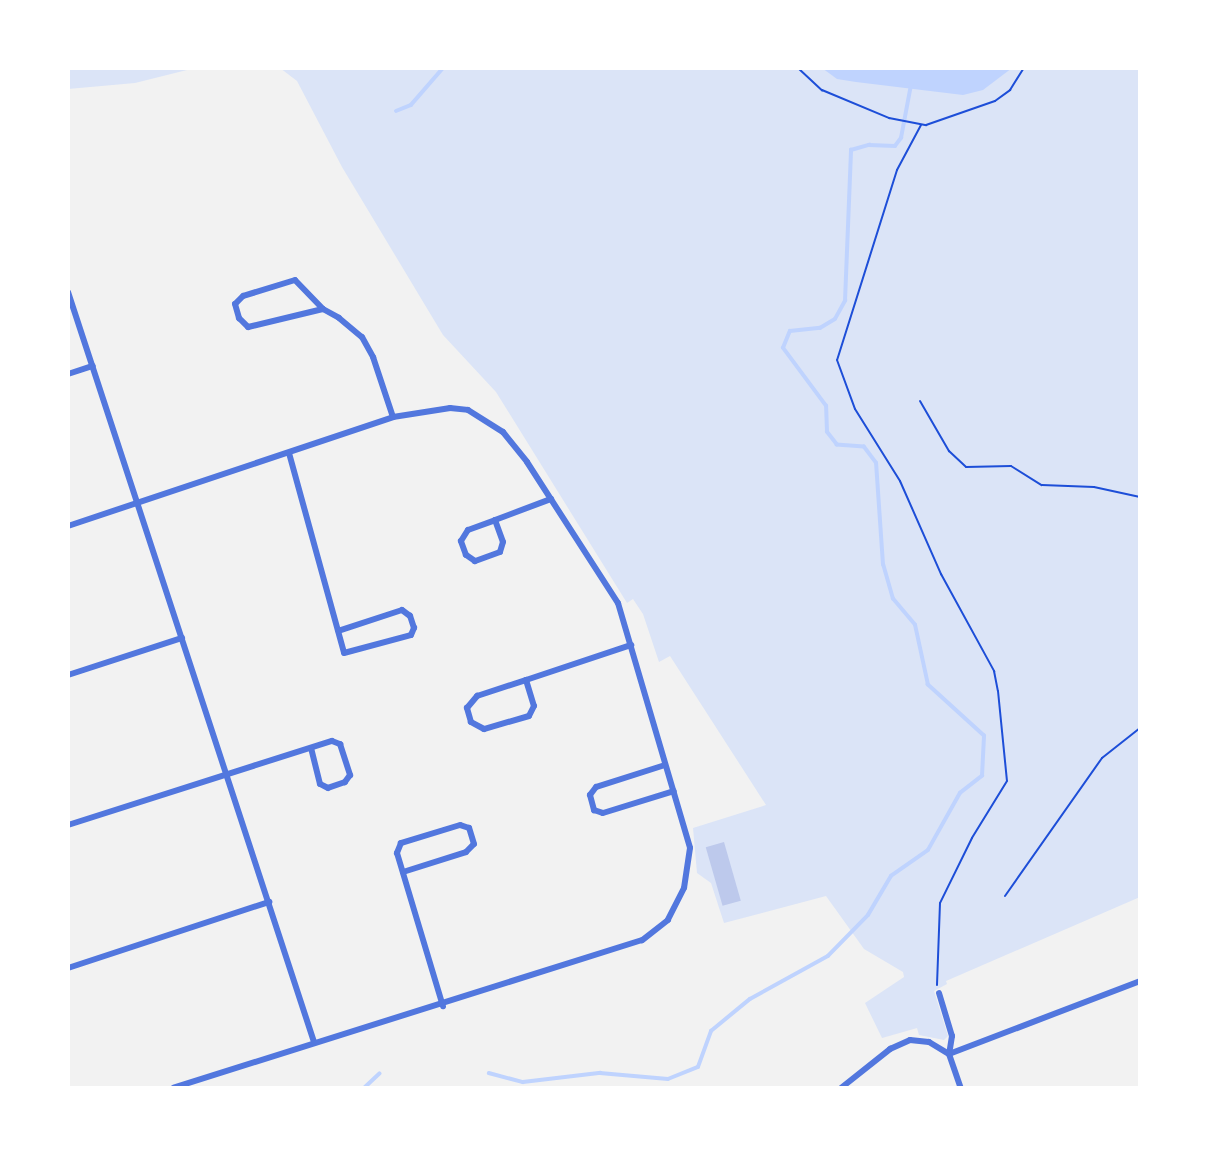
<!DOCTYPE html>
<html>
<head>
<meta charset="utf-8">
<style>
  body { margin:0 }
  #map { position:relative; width:1208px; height:1156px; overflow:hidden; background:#f2f2f2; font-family:"Crimson Pro",serif }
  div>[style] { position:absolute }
  .green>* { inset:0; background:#dbe4f7 }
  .water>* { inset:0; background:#bfd3fe }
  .stream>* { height:3.5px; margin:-1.75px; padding:0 1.75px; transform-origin:1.75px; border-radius:1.75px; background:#bfd3fe }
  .building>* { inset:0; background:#bdc9ec; transform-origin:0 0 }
  .path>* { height:2px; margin:-1px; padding:0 1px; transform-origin:1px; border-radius:1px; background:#1d4ed8 }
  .minor>* { height:6px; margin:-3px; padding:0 3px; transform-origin:3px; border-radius:3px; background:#5277de }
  span { translate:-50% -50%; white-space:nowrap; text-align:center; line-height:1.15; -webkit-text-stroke:6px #fff; paint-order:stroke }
  .frame { position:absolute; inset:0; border:70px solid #fff; pointer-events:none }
</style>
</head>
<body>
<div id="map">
  <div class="green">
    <div style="clip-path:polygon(68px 68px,195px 68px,135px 83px,68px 89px)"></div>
    <div style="clip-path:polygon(280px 68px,1140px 68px,1140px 897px,946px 981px,947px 984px,934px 991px,948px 1036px,944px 1040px,919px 1035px,917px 1028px,882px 1038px,865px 1003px,904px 977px,903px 972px,864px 949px,826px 896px,724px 923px,711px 883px,697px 873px,693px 828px,766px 805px,670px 656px,659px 662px,643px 614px,633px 599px,627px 603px,496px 392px,443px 335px,342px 167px,297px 81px)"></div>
  </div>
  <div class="water">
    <div style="clip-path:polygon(822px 68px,1012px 68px,983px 90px,963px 95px,856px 82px,837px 79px)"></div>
  </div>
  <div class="stream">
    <div style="left:396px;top:111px;width:16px;rotate:-22deg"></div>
    <div style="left:411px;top:105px;width:49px;rotate:-49.1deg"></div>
    <div style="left:489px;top:1073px;width:35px;rotate:15deg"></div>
    <div style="left:523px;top:1082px;width:78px;rotate:-6.7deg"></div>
    <div style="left:600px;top:1073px;width:68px;rotate:5deg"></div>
    <div style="left:668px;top:1079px;width:32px;rotate:-22deg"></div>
    <div style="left:698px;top:1067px;width:38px;rotate:-70deg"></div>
    <div style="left:711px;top:1031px;width:50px;rotate:-39.4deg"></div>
    <div style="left:750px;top:999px;width:89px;rotate:-28.9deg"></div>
    <div style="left:828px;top:956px;width:57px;rotate:-45.7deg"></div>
    <div style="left:868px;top:915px;width:45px;rotate:-59.5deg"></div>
    <div style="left:891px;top:876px;width:45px;rotate:-35.1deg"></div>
    <div style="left:928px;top:850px;width:65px;rotate:-60.7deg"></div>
    <div style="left:960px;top:793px;width:28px;rotate:-38deg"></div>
    <div style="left:982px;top:776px;width:40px;rotate:-87.1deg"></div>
    <div style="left:984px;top:736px;width:76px;rotate:-137.7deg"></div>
    <div style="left:928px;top:685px;width:61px;rotate:-102.2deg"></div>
    <div style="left:915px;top:625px;width:34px;rotate:-130deg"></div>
    <div style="left:893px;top:599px;width:35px;rotate:-106deg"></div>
    <div style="left:883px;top:565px;width:102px;rotate:-93.9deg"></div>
    <div style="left:876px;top:463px;width:20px;rotate:-127deg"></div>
    <div style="left:864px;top:447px;width:27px;rotate:-176deg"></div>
    <div style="left:837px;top:445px;width:16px;rotate:-128deg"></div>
    <div style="left:827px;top:432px;width:26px;rotate:-92deg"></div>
    <div style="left:826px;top:406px;width:72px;rotate:-126.6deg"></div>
    <div style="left:783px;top:348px;width:18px;rotate:-68deg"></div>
    <div style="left:790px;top:331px;width:30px;rotate:-6deg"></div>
    <div style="left:820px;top:328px;width:17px;rotate:-31deg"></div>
    <div style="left:835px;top:319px;width:21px;rotate:-61deg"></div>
    <div style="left:845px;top:301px;width:151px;rotate:-87.7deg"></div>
    <div style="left:851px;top:150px;width:19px;rotate:-16deg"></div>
    <div style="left:869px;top:145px;width:26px;rotate:2deg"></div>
    <div style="left:895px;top:146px;width:10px;rotate:-53deg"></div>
    <div style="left:901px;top:138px;width:54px;rotate:-79.3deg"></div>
    <div style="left:364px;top:1088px;width:21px;rotate:-43deg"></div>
  </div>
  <div class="building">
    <div style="left:724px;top:842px;width:61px;height:19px;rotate:74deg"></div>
  </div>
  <div class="path">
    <div style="left:798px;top:68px;width:33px;rotate:43deg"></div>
    <div style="left:822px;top:90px;width:73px;rotate:22.7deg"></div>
    <div style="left:889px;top:118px;width:38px;rotate:11deg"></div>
    <div style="left:926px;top:125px;width:73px;rotate:-19.2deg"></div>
    <div style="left:995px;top:101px;width:19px;rotate:-36deg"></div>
    <div style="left:1010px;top:90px;width:26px;rotate:-58deg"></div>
    <div style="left:921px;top:125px;width:51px;rotate:118.1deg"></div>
    <div style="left:897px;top:170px;width:199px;rotate:107.5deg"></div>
    <div style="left:837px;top:360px;width:52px;rotate:69.8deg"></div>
    <div style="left:855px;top:409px;width:85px;rotate:58deg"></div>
    <div style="left:900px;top:481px;width:102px;rotate:66.2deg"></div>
    <div style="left:941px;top:574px;width:111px;rotate:61.3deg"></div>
    <div style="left:994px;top:671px;width:20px;rotate:79deg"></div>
    <div style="left:998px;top:691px;width:90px;rotate:84.3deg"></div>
    <div style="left:1007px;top:781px;width:67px;rotate:121.6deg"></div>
    <div style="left:972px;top:838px;width:72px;rotate:116.2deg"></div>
    <div style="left:940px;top:903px;width:82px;rotate:92.1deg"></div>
    <div style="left:1140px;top:270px;width:19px;rotate:90deg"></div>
    <div style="left:920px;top:401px;width:58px;rotate:59.9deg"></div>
    <div style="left:949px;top:451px;width:23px;rotate:43deg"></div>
    <div style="left:966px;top:467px;width:45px;rotate:-1.3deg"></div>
    <div style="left:1011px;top:466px;width:36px;rotate:32deg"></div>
    <div style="left:1042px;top:485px;width:52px;rotate:2.2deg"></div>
    <div style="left:1094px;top:487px;width:47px;rotate:12.3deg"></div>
    <div style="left:1005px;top:896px;width:169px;rotate:-54.9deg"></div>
    <div style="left:1102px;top:758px;width:48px;rotate:-38.3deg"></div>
  </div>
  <div class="minor">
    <div style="left:68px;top:292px;width:789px;rotate:71.84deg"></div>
    <div style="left:323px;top:309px;width:40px;rotate:-134deg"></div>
    <div style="left:295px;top:280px;width:54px;rotate:162.9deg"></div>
    <div style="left:243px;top:296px;width:11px;rotate:135deg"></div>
    <div style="left:235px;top:304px;width:15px;rotate:74deg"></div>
    <div style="left:239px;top:318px;width:13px;rotate:45deg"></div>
    <div style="left:248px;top:327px;width:77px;rotate:-13.5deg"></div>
    <div style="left:323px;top:309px;width:18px;rotate:29deg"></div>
    <div style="left:339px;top:318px;width:30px;rotate:40deg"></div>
    <div style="left:362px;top:337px;width:23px;rotate:61deg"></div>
    <div style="left:373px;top:357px;width:63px;rotate:71.6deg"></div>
    <div style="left:68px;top:374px;width:26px;rotate:-18deg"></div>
    <div style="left:289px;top:453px;width:207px;rotate:74.6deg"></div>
    <div style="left:344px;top:653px;width:69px;rotate:-15deg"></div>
    <div style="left:411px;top:635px;width:8px;rotate:-67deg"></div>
    <div style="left:414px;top:628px;width:13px;rotate:-108deg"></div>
    <div style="left:410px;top:616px;width:10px;rotate:-143deg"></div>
    <div style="left:402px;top:610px;width:67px;rotate:161.8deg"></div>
    <div style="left:495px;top:520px;width:23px;rotate:70deg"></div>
    <div style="left:503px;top:542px;width:10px;rotate:107deg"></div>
    <div style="left:500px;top:552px;width:27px;rotate:160deg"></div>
    <div style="left:475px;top:561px;width:11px;rotate:-146deg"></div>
    <div style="left:466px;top:555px;width:15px;rotate:-110deg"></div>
    <div style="left:461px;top:541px;width:13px;rotate:-58deg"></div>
    <div style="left:468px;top:530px;width:29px;rotate:-20deg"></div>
    <div style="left:495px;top:520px;width:60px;rotate:-20.6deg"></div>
    <div style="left:68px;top:526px;width:343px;rotate:-18.5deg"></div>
    <div style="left:393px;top:417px;width:58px;rotate:-9deg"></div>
    <div style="left:450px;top:408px;width:18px;rotate:6deg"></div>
    <div style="left:468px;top:410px;width:41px;rotate:32.2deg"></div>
    <div style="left:503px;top:432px;width:38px;rotate:51deg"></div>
    <div style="left:527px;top:462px;width:168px;rotate:57.2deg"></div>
    <div style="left:618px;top:603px;width:255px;rotate:73.6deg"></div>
    <div style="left:690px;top:848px;width:40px;rotate:98.5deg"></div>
    <div style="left:684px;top:888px;width:36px;rotate:117deg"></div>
    <div style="left:668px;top:920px;width:33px;rotate:142deg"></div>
    <div style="left:642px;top:940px;width:491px;rotate:162.5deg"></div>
    <div style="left:68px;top:675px;width:120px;rotate:-18deg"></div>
    <div style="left:526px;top:680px;width:27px;rotate:73deg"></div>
    <div style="left:534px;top:706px;width:11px;rotate:117deg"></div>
    <div style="left:529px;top:716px;width:47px;rotate:163.9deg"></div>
    <div style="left:484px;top:729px;width:15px;rotate:-152deg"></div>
    <div style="left:471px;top:722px;width:15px;rotate:-106deg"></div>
    <div style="left:467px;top:708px;width:16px;rotate:-50deg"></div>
    <div style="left:477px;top:696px;width:52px;rotate:-18.1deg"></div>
    <div style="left:526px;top:680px;width:111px;rotate:-18.4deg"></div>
    <div style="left:665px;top:765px;width:72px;rotate:162.3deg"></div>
    <div style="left:596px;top:787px;width:10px;rotate:127deg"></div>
    <div style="left:590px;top:795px;width:16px;rotate:75deg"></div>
    <div style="left:594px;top:810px;width:9px;rotate:18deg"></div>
    <div style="left:603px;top:813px;width:74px;rotate:-17.2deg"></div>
    <div style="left:68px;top:825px;width:277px;rotate:-17.7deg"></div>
    <div style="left:332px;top:741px;width:9px;rotate:21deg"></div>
    <div style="left:340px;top:744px;width:33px;rotate:72deg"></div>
    <div style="left:350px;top:775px;width:9px;rotate:126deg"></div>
    <div style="left:345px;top:782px;width:18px;rotate:161deg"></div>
    <div style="left:328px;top:788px;width:9px;rotate:-153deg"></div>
    <div style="left:320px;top:784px;width:37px;rotate:-104deg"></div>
    <div style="left:403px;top:872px;width:66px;rotate:-17.6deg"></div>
    <div style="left:466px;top:852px;width:11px;rotate:-45deg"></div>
    <div style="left:474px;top:844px;width:17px;rotate:-107deg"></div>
    <div style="left:469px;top:828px;width:9px;rotate:-162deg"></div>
    <div style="left:460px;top:825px;width:62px;rotate:163deg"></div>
    <div style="left:401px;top:843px;width:11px;rotate:112deg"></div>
    <div style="left:397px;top:853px;width:160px;rotate:73.3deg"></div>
    <div style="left:68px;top:968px;width:212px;rotate:-18.2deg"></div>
    <div style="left:939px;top:993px;width:45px;rotate:73.2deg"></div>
    <div style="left:952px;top:1036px;width:18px;rotate:99deg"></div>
    <div style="left:949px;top:1054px;width:204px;rotate:-20.9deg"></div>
    <div style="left:949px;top:1054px;width:36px;rotate:71deg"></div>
    <div style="left:841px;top:1088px;width:63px;rotate:-38.5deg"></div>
    <div style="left:890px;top:1049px;width:22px;rotate:-24deg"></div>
    <div style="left:910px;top:1040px;width:19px;rotate:6deg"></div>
    <div style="left:929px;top:1042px;width:23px;rotate:31deg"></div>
  </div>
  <div class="frame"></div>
</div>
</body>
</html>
